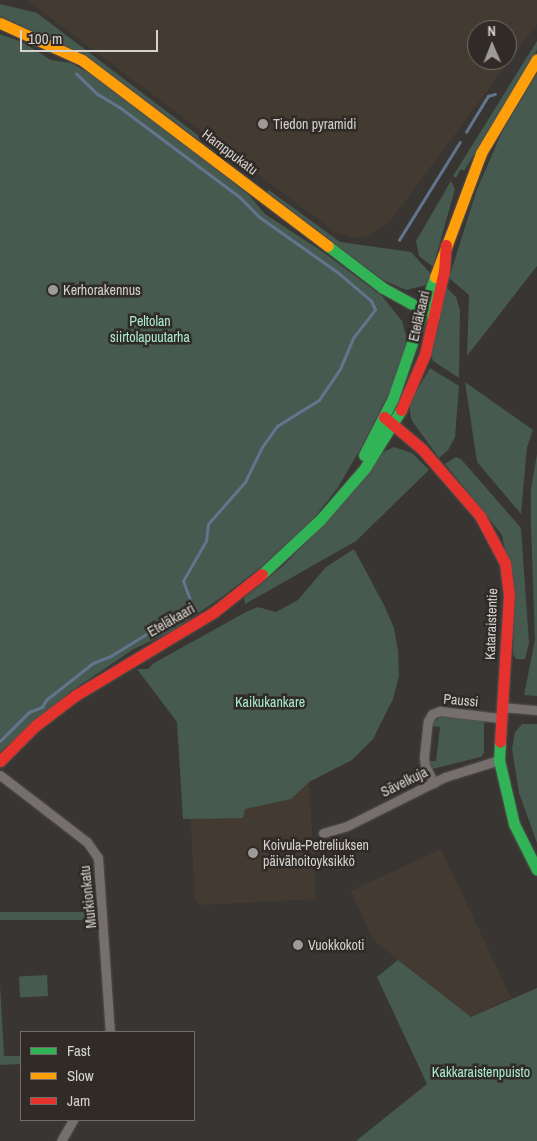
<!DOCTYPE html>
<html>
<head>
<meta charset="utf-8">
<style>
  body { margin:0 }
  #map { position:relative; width:537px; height:1141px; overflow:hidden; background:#383532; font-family:"Archivo Narrow",sans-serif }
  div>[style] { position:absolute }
  .built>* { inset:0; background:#433b31 }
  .green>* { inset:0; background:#465a50; transform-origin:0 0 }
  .stream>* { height:2.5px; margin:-1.25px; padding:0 1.25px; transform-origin:1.25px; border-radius:1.25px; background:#62758d }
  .roads { filter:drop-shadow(0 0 1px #53514f) drop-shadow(0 0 1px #53514f) }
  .street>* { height:9px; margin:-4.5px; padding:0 4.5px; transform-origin:4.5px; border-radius:4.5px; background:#75706e }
  .fast>* { height:11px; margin:-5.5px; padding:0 5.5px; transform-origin:5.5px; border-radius:5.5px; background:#30b455 }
  .slow>* { height:11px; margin:-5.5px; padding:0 5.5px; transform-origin:5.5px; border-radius:5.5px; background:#ff9f0a }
  .jam>* { height:11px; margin:-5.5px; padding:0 5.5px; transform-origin:5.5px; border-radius:5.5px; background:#e5322d }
  .dots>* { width:14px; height:14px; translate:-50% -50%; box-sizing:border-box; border:2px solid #302b26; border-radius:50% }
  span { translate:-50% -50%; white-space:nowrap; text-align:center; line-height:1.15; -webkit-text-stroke:5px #302b26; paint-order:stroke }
  .poi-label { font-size:14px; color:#d4d1ce }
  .left { translate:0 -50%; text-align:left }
  .street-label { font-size:14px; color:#d4d1ce }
  .park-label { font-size:14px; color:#a8ebcd }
  .legend { position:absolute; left:20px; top:1031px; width:175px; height:90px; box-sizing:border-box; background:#302b26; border:1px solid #726d69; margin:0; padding:6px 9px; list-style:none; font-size:15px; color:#d4d1ce }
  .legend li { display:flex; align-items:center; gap:10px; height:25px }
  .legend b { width:25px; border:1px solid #726d69 }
  .north { position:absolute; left:467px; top:20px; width:50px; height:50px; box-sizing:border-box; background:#302b26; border:1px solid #726d69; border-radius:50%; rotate:359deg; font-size:14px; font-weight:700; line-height:20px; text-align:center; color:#d4d1ce }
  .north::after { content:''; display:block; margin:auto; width:18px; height:22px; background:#9d9a97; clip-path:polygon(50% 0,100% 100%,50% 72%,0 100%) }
  .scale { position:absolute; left:20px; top:30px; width:138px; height:22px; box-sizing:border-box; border:2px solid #d4d1ce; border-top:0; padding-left:6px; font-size:15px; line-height:18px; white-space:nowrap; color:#d4d1ce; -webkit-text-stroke:4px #302b26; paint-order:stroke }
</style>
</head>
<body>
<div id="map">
  <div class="built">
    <div style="clip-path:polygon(evenodd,27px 0,537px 0,537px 24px,391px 220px,370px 236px,353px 238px,335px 232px,27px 0,477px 30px,507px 30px,507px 60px,477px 60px,477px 30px)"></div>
    <div style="clip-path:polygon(309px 782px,316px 899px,201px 905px,195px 900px,189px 792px)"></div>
    <div style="clip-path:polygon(441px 849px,511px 998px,471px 1017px,373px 940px,351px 891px)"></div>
  </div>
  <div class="green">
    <div style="clip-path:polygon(0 4px,37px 13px,199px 136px,200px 141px,85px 55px,0 16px)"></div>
    <div style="clip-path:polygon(0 34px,22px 42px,51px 60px,71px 63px,91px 74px,216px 169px,249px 195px,265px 214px,323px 252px,382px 296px,402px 321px,408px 342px,395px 381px,361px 448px,337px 489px,313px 519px,261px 567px,222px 597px,172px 631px,134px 649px,70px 692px,0 752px)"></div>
    <div style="clip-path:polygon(537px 41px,537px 50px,486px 135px,464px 171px,461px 169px,456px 178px,453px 176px)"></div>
    <div style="clip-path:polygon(537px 73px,537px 266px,467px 356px,469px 295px,449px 278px,477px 189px,502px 132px)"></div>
    <div style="clip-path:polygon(451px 181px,455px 189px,433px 267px,419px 256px,416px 241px)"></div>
    <div style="clip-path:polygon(269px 190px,340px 242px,411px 252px,431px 274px,427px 285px,406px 290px,383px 280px,267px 192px)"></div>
    <div style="clip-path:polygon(446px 287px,456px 297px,460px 310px,459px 378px,433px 361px,431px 354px)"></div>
    <div style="clip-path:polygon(430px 368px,459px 386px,455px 437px,448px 450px,439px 458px,412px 421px,410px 413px,410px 402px)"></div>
    <div style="clip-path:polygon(465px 382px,533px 430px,527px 447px,521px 514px,477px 462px)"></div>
    <div style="clip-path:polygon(394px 447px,412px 453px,429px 470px,356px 541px,245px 604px,244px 598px,284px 565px,327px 521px,383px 452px)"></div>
    <div style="clip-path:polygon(537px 454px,537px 696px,524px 695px,535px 640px,531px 526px,531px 489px)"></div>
    <div style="clip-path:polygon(456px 457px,461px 459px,521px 528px,529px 643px,525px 659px,516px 659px,513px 654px,514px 595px,502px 535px,445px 464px)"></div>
    <div style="clip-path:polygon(354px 549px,384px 605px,394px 628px,398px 651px,399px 676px,393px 699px,373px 739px,352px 760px,309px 782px,291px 799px,245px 809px,243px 818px,183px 819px,177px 722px,137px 669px,148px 669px,154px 663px,246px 612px,258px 607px,276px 612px,298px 600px,326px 567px)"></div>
    <div style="clip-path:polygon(442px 716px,484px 720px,484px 753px,481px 757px,432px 769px,428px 761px,436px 761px,440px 727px,432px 726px,432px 723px)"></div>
    <div style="clip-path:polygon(522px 724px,537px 724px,537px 843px,519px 793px,512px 749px,515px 732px)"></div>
    <div style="left:95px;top:912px;width:8px;height:95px;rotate:90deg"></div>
    <div style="clip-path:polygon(398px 960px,471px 1017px,537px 988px,537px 1141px,356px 1141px,427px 1084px,377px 977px)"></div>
    <div style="left:47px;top:975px;width:21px;height:28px;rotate:87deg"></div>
    <div style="clip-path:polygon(0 985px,4px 1056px,21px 1056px,21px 1064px,0 1065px)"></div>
  </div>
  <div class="stream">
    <div style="left:466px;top:132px;width:42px;rotate:-58.6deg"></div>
    <div style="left:488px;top:96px;width:7px;rotate:-16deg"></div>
    <div style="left:399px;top:240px;width:115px;rotate:-58.1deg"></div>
    <div style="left:0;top:741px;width:41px;rotate:-45deg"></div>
    <div style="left:29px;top:712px;width:14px;rotate:-21deg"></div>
    <div style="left:42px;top:707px;width:8px;rotate:-60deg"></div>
    <div style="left:46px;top:700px;width:60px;rotate:-38.2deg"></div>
    <div style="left:93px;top:663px;width:17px;rotate:-21deg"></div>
    <div style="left:109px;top:657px;width:94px;rotate:-31.5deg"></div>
    <div style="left:189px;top:608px;width:8px;rotate:-83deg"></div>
    <div style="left:190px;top:600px;width:20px;rotate:-110deg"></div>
    <div style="left:183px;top:581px;width:46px;rotate:-60.1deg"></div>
    <div style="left:206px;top:541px;width:17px;rotate:-83deg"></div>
    <div style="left:208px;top:524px;width:56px;rotate:-48.6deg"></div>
    <div style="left:245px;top:482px;width:39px;rotate:-64deg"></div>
    <div style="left:262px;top:447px;width:26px;rotate:-54deg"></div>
    <div style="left:277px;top:426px;width:49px;rotate:-31.8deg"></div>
    <div style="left:319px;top:400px;width:37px;rotate:-56deg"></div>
    <div style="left:340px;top:369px;width:34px;rotate:-67deg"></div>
    <div style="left:353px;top:338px;width:36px;rotate:-52deg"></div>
    <div style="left:375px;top:310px;width:10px;rotate:-114deg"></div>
    <div style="left:371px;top:301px;width:43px;rotate:-139.7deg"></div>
    <div style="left:338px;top:273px;width:97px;rotate:-144.7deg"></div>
    <div style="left:259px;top:217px;width:28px;rotate:-135deg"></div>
    <div style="left:239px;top:197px;width:149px;rotate:-143.2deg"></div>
    <div style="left:120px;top:108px;width:26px;rotate:-149deg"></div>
    <div style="left:98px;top:95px;width:30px;rotate:-136deg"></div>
  </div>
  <div class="roads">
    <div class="street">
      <div style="left:501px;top:707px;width:36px;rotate:5deg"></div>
      <div style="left:0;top:775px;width:110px;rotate:37.6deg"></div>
      <div style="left:87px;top:842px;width:19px;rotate:55deg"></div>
      <div style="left:98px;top:858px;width:174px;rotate:86.1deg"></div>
      <div style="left:434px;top:783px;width:19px;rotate:-118deg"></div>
      <div style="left:425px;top:766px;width:9px;rotate:-96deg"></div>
      <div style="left:424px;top:757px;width:36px;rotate:-84deg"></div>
      <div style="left:428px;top:721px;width:8px;rotate:-60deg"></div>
      <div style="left:432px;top:714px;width:9px;rotate:-21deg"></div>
      <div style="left:440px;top:711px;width:60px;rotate:6.7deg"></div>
      <div style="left:323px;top:833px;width:25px;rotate:-16deg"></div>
      <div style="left:347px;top:826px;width:110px;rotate:-26.6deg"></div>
      <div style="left:445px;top:777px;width:57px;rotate:-17.5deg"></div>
      <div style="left:61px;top:1141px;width:24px;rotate:-60deg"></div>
    </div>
    <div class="fast">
      <div style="left:328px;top:246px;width:69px;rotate:37.4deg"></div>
      <div style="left:383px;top:288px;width:58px;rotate:28.8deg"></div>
      <div style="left:364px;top:455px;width:64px;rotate:-63deg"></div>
      <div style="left:393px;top:398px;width:128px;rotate:-70.9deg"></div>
      <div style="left:262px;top:574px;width:79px;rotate:-43deg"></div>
      <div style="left:320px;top:520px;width:69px;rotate:-49.1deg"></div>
      <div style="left:365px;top:468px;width:68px;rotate:-58.2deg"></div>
      <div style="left:500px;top:742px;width:18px;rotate:93deg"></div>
      <div style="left:499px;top:760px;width:66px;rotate:76.8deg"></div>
      <div style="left:514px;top:824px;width:51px;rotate:63.4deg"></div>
    </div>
    <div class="slow">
      <div style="left:0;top:23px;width:90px;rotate:24.3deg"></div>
      <div style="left:82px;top:60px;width:308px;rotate:37.1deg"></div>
      <div style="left:435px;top:277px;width:132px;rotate:-69.6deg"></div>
      <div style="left:481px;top:153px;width:109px;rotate:-59.2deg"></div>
    </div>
    <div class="jam">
      <div style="left:401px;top:410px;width:61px;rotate:-66.8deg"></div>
      <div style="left:425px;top:354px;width:85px;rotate:-77.1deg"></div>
      <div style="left:444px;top:271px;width:26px;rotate:-86deg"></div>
      <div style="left:384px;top:417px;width:50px;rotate:40.1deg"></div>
      <div style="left:422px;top:449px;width:89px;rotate:49.1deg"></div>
      <div style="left:480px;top:516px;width:53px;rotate:62deg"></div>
      <div style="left:505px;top:563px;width:31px;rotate:83deg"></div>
      <div style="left:509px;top:594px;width:148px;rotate:93.5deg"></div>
      <div style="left:0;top:761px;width:49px;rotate:-45deg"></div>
      <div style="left:35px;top:726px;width:51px;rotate:-37.1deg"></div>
      <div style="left:76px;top:695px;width:161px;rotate:-31deg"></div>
      <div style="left:214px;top:612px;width:61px;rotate:-38.4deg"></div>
    </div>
  </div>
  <div class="dots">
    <div style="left:263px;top:124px;background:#9d9a97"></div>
    <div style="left:53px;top:290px;background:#9d9a97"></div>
    <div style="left:253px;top:853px;background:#9d9a97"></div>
    <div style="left:298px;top:945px;background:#9d9a97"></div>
  </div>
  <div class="poi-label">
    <span class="left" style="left:273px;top:124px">Tiedon pyramidi</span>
    <span class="left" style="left:63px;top:290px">Kerhorakennus</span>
    <span class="left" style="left:263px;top:853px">Koivula-Petreliuksen<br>päivähoitoyksikkö</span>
    <span class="left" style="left:308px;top:945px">Vuokkokoti</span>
  </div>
  <div class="street-label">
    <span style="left:230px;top:152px;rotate:37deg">Hamppukatu</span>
    <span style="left:419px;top:316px;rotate:-77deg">Eteläkaari</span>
    <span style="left:171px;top:620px;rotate:-30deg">Eteläkaari</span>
    <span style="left:491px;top:624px;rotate:-88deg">Kataraistentie</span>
    <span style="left:461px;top:700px;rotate:5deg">Paussi</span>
    <span style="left:404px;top:782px;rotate:-26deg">Sävelkuja</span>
    <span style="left:88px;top:897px;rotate:-96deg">Murkionkatu</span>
  </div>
  <div class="park-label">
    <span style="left:150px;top:329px">Peltolan<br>siirtolapuutarha</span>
    <span style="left:270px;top:702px">Kaikukankare</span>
    <span style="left:481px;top:1072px">Kakkaraistenpuisto</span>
  </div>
  <ul class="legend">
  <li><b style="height:6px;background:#30b455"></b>Fast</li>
  <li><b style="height:6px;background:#ff9f0a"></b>Slow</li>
  <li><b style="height:6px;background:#e5322d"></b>Jam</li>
  </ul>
  <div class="north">N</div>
  <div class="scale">100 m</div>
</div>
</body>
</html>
